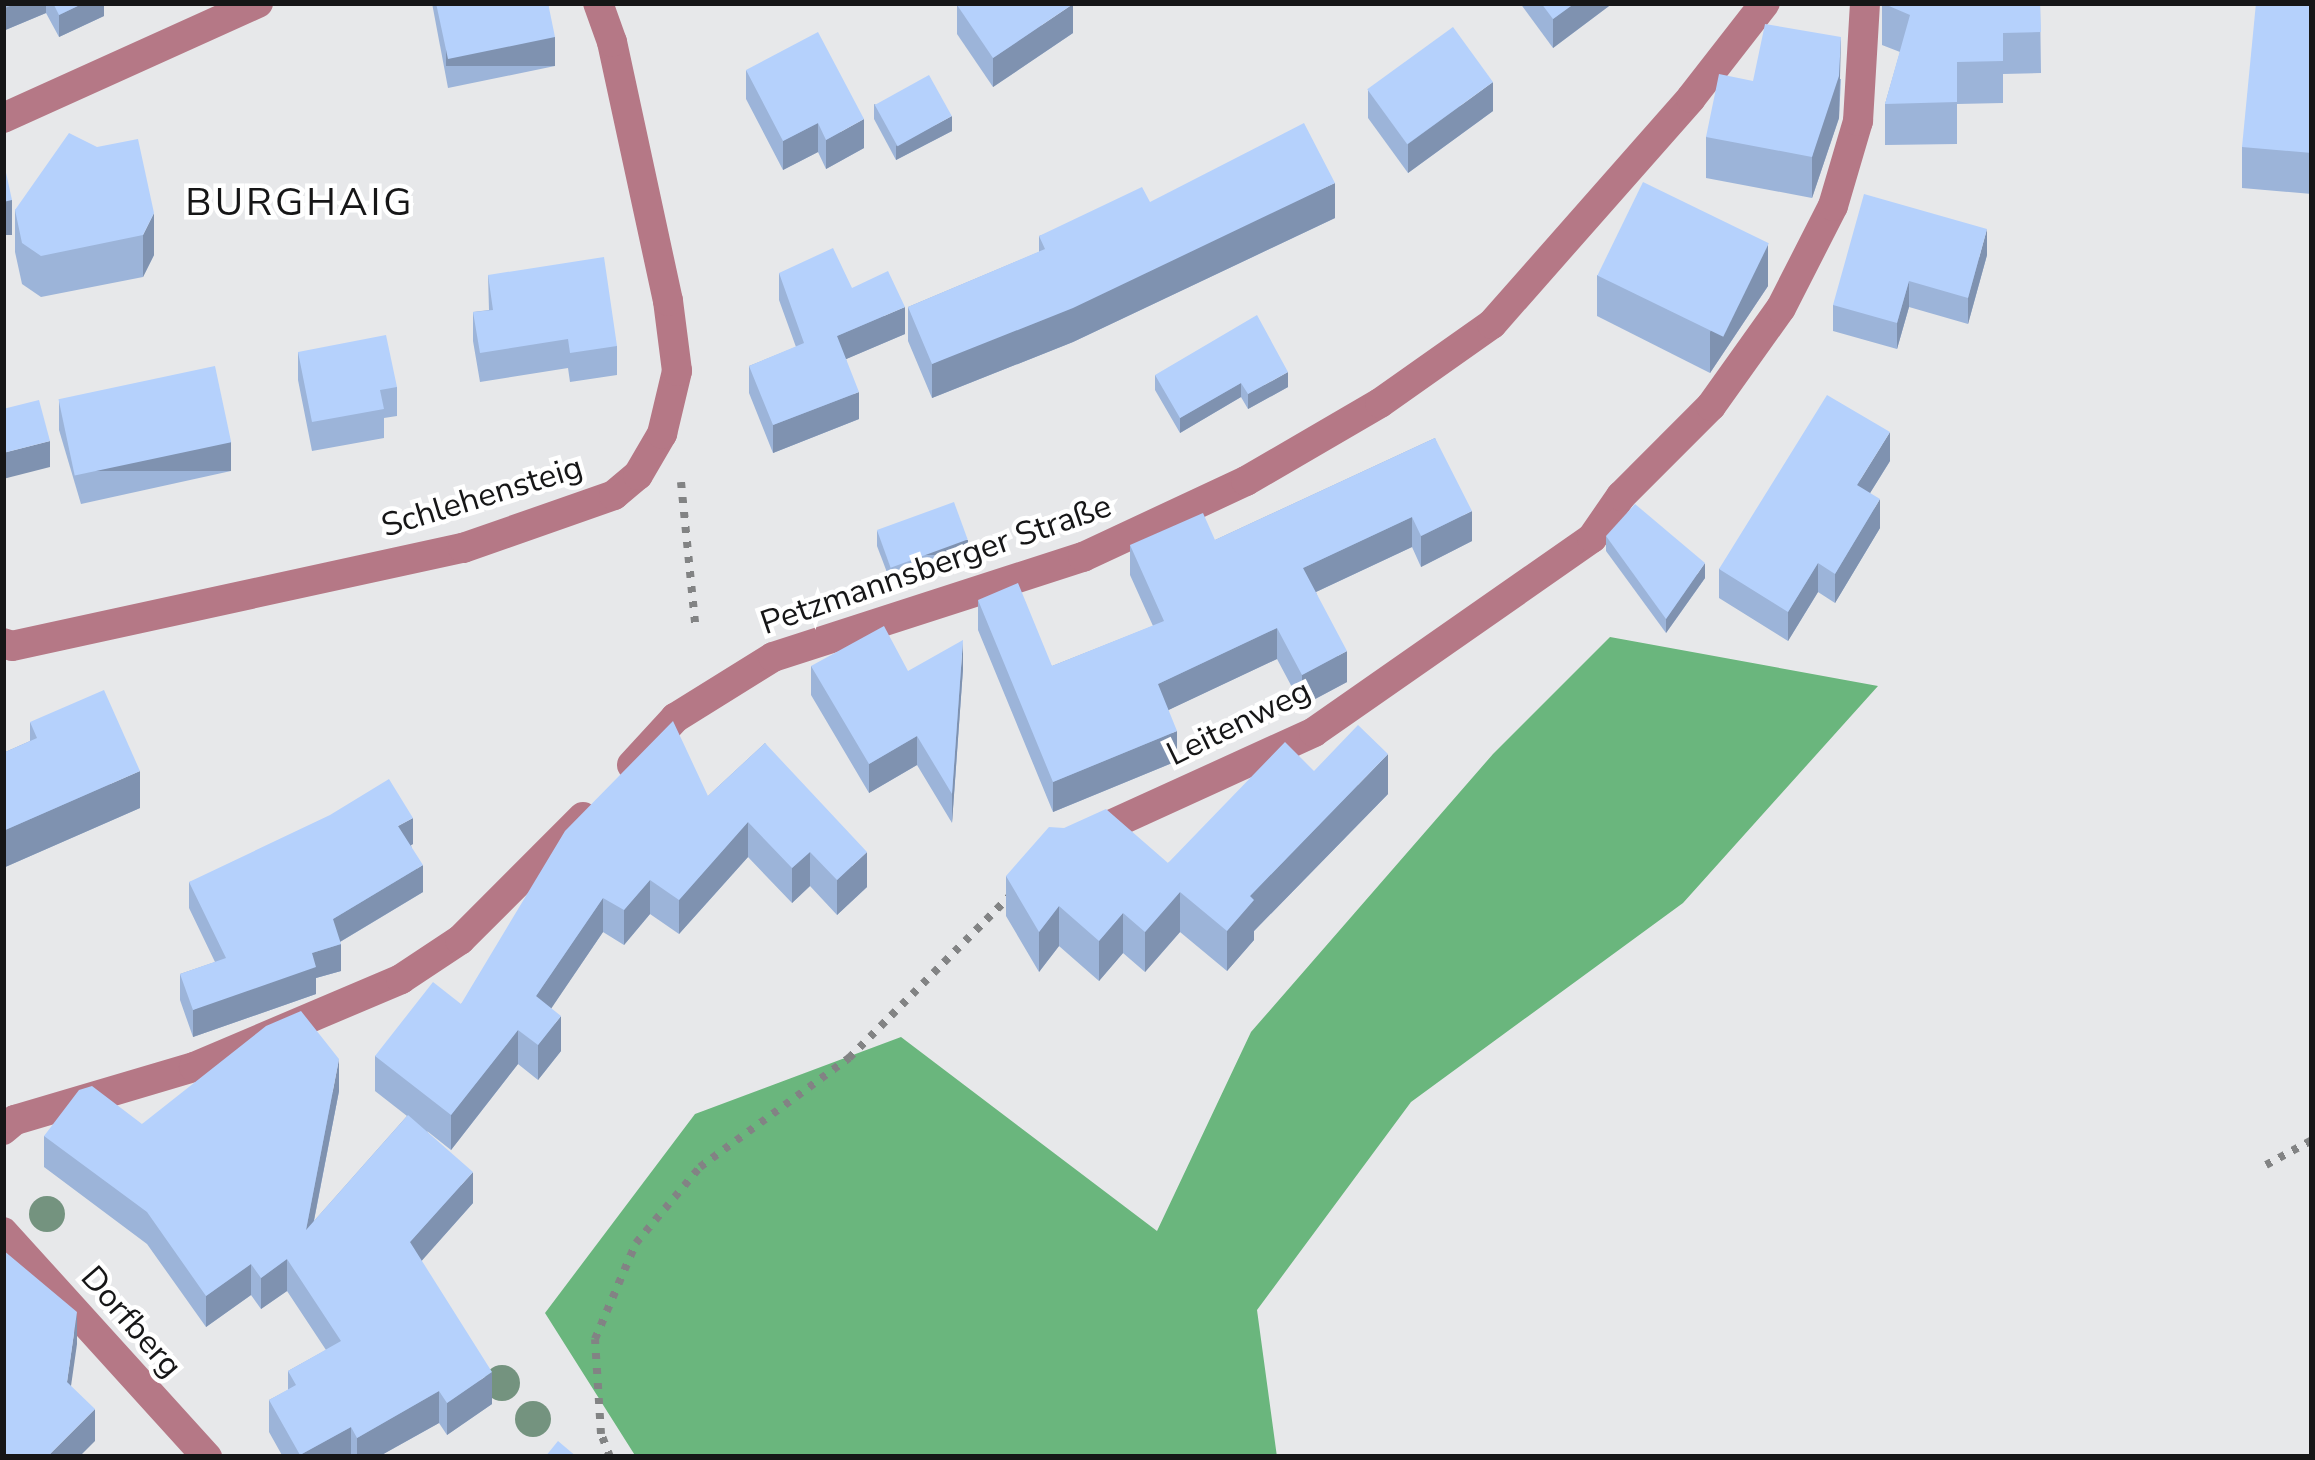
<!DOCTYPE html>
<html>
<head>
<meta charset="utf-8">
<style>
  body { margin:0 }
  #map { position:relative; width:2315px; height:1460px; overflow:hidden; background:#e7e8ea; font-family:"Nunito Sans",sans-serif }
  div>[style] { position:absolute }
  .forest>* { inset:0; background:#6ab67d }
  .path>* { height:8px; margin-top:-4px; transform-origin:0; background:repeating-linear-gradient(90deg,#828384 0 6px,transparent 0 15px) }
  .minor>* { height:30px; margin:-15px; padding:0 15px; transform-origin:15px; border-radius:15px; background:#b57886 }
  .trees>* { width:36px; height:36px; margin:-18px; border-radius:50%; background:#74937f }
  .wall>* { inset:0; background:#9cb4d9 }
  .shaded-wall>* { inset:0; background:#7f92b0; transform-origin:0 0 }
  .building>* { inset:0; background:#b5d1fc; transform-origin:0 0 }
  span { translate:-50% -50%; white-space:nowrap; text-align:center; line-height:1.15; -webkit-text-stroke:9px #fff; paint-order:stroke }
  .street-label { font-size:33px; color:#161617 }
  .quarter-label { font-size:39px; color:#161617; letter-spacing:3px }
  .frame { position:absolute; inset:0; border:6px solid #161617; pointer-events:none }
</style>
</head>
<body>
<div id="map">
  <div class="forest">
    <div style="clip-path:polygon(1610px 637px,1878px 686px,1683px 903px,1411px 1102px,1257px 1310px,1277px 1457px,636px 1457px,545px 1313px,695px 1114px,901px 1037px,1157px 1231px,1251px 1032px,1493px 754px)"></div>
  </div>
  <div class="path">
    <div style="left:681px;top:482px;width:142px;rotate:84.3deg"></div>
    <div style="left:2266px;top:1165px;width:52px;rotate:-28.5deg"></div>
    <div style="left:610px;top:1457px;width:25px;rotate:-111deg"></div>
    <div style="left:601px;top:1434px;width:95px;rotate:-93.6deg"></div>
    <div style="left:595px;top:1339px;width:104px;rotate:-66.9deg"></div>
    <div style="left:636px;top:1243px;width:99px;rotate:-49.9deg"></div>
    <div style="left:700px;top:1167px;width:185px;rotate:-36.2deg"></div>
    <div style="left:849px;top:1058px;width:231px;rotate:-45.2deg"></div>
  </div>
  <div class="minor">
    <div style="left:3px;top:118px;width:280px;rotate:-24.3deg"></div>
    <div style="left:3px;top:643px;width:9px;rotate:18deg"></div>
    <div style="left:12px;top:646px;width:462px;rotate:-12.3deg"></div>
    <div style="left:463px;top:548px;width:160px;rotate:-19.3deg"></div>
    <div style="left:614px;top:495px;width:31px;rotate:-40deg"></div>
    <div style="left:638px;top:475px;width:48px;rotate:-59.7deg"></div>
    <div style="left:662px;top:434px;width:65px;rotate:-76.6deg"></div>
    <div style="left:677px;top:371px;width:71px;rotate:-97.3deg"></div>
    <div style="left:668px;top:301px;width:265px;rotate:-102.2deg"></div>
    <div style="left:612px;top:42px;width:41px;rotate:-109.7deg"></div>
    <div style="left:632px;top:765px;width:64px;rotate:-47.5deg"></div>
    <div style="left:675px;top:718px;width:115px;rotate:-31.9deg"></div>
    <div style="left:773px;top:657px;width:326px;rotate:-17.9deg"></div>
    <div style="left:1083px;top:557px;width:180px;rotate:-25deg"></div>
    <div style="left:1246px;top:481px;width:155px;rotate:-30.2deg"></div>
    <div style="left:1380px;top:403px;width:137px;rotate:-35.2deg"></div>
    <div style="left:1492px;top:324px;width:301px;rotate:-48.6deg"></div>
    <div style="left:1691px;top:98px;width:120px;rotate:-52.1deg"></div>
    <div style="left:1084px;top:837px;width:253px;rotate:-24.5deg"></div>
    <div style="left:1314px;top:732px;width:339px;rotate:-34.9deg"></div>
    <div style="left:1592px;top:538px;width:51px;rotate:-55.4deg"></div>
    <div style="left:1621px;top:496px;width:127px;rotate:-45deg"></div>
    <div style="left:1711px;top:406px;width:120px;rotate:-54.5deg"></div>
    <div style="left:1781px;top:308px;width:114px;rotate:-63deg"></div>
    <div style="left:1833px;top:206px;width:89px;rotate:-73.6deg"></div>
    <div style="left:1858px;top:121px;width:118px;rotate:-86.6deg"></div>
    <div style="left:3px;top:1130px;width:16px;rotate:-40deg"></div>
    <div style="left:15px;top:1120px;width:187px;rotate:-16.5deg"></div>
    <div style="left:194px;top:1067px;width:225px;rotate:-23deg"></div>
    <div style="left:401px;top:979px;width:71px;rotate:-33.5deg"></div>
    <div style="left:460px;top:940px;width:174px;rotate:-45deg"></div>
    <div style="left:3px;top:1232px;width:304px;rotate:47.8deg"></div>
  </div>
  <div class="trees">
    <div style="left:47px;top:1214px"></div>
    <div style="left:502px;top:1383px"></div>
    <div style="left:533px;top:1419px"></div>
  </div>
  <div class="wall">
    <div style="clip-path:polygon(3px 3px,104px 3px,104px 16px,59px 37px,46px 13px,3px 31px)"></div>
    <div style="clip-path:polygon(432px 3px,548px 3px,555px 66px,448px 88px)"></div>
    <div style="clip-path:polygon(1520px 3px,1613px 3px,1553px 48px)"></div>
    <div style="clip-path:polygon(1882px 3px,2040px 3px,2041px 73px,2003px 74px,2003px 103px,1957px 104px,1957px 144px,1885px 145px,1885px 104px,1900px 52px,1882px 45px)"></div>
    <div style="clip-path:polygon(2312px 3px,2312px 194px,2242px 188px,2242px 147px)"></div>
    <div style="clip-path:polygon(957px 5px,1073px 33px,993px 87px,957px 34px)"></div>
    <div style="clip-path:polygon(746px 70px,864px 148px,826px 169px,818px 152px,783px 170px,746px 99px)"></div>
    <div style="clip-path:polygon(1841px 79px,1839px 118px,1812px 198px,1706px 178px,1706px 137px,1753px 81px)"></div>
    <div style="clip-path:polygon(1368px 90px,1493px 111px,1408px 173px,1368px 118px)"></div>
    <div style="clip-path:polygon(874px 104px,952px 131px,896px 160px,874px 119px)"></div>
    <div style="clip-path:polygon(97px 147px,154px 255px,143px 277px,41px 297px,22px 284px,15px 252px,15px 210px)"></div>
    <div style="clip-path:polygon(1150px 202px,1335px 218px,1073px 342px,932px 398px,908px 341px,908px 307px,1039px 252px,1039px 236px)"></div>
    <div style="clip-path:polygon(1987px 255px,1968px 324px,1909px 307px,1897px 349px,1833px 331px,1833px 305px)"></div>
    <div style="clip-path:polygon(779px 273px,852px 288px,905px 334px,846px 359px,859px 419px,773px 453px,749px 393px,749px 366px,796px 347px,779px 300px)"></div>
    <div style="clip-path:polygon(488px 275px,617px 346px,617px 375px,570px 382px,568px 368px,480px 382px,473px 341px,473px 312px,489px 310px)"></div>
    <div style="clip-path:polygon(1597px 275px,1768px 286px,1710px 373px,1597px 316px)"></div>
    <div style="clip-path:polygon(298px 352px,397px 387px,397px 416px,384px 418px,384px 438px,312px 451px,298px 380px)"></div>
    <div style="clip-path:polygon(1155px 375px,1288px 387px,1248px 409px,1241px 397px,1180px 433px,1155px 390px)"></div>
    <div style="clip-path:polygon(59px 401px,231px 471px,81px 504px,59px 430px)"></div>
    <div style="clip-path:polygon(1435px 438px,1472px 541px,1421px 567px,1412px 547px,1316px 592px,1347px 682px,1302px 706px,1277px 659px,1168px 710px,1177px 761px,1053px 812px,978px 630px,978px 600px,1052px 666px,1153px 626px,1130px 575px,1130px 545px,1215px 540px)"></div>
    <div style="clip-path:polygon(1890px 461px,1870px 493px,1880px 528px,1835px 603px,1818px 592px,1788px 641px,1719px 598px,1719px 569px)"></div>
    <div style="clip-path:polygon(877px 531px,968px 555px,891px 583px,877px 546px)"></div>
    <div style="clip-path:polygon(1606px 536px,1705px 578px,1666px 633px,1606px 551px)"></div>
    <div style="clip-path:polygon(811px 666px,908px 671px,963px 669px,952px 823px,917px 765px,869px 793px,811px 695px)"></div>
    <div style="clip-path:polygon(30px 722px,140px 808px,3px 868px,3px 753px,30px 741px)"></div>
    <div style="clip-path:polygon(765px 743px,867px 887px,837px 915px,810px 886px,792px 903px,748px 857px,679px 934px,650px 914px,624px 945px,603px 932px,551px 1008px,561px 1051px,538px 1080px,518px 1064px,451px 1150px,427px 1131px,473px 1203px,421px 1261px,492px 1404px,447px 1435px,439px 1423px,378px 1457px,283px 1457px,269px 1432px,269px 1400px,288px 1390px,288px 1371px,326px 1350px,287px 1291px,261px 1309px,251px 1295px,206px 1327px,147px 1244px,44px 1167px,44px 1136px,142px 1124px,339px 1091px,314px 1221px,407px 1116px,375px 1091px,375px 1056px,461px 1004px,708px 796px)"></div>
    <div style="clip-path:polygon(1314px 771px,1388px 794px,1254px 931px,1254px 940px,1227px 971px,1180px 932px,1145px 972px,1123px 953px,1099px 981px,1059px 946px,1039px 972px,1006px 916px,1006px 876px,1168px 863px)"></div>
    <div style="clip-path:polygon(413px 844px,411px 845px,423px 892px,340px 942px,341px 971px,316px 978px,316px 994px,193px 1037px,180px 1000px,180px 974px,215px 962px,189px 908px,189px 882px)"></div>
  </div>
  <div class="shaded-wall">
    <div style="clip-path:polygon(17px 3px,46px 3px,46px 13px,3px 31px,3px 9px)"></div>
    <div style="clip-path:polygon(84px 3px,104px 3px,104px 16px,59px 37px,59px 15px)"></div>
    <div style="clip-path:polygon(1575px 3px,1613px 3px,1553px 48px,1553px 19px)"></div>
    <div style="clip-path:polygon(1073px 4px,1073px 33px,993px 87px,993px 58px)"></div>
    <div style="left:555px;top:37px;width:29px;height:109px;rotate:90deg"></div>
    <div style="clip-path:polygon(1841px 37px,1839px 118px,1812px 198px,1812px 157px)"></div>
    <div style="clip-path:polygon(1493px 82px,1493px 111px,1408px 173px,1408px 144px)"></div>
    <div style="clip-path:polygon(952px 116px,952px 131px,896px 160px,896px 146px)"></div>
    <div style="clip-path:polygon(864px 119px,864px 148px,826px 169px,826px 140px)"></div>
    <div style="clip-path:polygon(818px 123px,818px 152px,783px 170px,783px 141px)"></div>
    <div style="clip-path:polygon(1335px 183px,1335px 218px,1073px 342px,932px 398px,932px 364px)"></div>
    <div style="left:12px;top:200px;width:35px;height:9px;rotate:90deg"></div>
    <div style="clip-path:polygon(154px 213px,154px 255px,143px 277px,143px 235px)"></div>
    <div style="clip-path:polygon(1987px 229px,1987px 255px,1968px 324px,1968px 298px)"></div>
    <div style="clip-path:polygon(1768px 244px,1768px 286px,1710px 373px,1710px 332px)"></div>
    <div style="clip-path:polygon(1909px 281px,1909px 307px,1897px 349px,1897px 323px)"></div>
    <div style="clip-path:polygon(905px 307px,905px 334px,837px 363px,837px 336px)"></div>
    <div style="clip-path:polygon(1288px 372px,1288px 387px,1248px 409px,1248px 394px)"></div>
    <div style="clip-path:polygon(1241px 383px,1241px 397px,1180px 433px,1180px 418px)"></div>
    <div style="clip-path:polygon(859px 392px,859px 419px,773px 453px,773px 425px)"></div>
    <div style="clip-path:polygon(1890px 432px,1890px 461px,1857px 514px,1857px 485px)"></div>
    <div style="clip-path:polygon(50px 441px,50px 467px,3px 479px,3px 453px)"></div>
    <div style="left:231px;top:442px;width:29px;height:154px;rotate:90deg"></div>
    <div style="clip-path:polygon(1880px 499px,1880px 528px,1835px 603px,1835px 574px)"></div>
    <div style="clip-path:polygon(1472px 511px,1472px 541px,1421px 567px,1421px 536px)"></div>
    <div style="clip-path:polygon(1412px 517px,1412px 547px,1303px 598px,1303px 568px)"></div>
    <div style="left:968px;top:540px;width:15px;height:82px;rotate:90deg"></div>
    <div style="clip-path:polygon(1705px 563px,1705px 578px,1666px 633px,1666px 619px)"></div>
    <div style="clip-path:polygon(1818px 563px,1818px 592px,1788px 641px,1788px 612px)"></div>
    <div style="clip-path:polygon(1277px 628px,1277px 659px,1158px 715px,1158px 684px)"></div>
    <div style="clip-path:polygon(963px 640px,963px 669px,952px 823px,952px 794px)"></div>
    <div style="clip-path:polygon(1347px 651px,1347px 682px,1302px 706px,1302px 675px)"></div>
    <div style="clip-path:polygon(1177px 731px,1177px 761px,1053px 812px,1053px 782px)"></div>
    <div style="clip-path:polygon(917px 736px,917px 765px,869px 793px,869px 764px)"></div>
    <div style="clip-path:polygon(1388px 754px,1388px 794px,1254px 931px,1254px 940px,1227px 971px,1227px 931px,1250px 896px)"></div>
    <div style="clip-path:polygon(140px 771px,140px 808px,3px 868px,3px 831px)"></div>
    <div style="clip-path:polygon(413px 818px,413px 844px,398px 853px,398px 826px)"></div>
    <div style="clip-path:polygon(748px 822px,748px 857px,679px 934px,679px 900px)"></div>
    <div style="clip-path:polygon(810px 852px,810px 886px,792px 903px,792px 868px)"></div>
    <div style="clip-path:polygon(867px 852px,867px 887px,837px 915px,837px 880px)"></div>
    <div style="clip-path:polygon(423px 865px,423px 892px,333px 946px,333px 919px)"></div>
    <div style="clip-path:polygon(650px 880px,650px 914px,624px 945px,624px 910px)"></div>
    <div style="clip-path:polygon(1180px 892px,1180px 932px,1145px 972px,1145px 932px)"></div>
    <div style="clip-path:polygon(603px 898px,603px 932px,536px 1031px,536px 996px)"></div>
    <div style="clip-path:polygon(1059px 906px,1059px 946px,1039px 972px,1039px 932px)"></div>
    <div style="clip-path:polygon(1123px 913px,1123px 953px,1099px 981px,1099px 941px)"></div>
    <div style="clip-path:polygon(341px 944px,341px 971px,316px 978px,316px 994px,193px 1037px,193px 1010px,312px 953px)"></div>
    <div style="clip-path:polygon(561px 1016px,561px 1051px,538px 1080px,538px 1045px)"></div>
    <div style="clip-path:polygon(518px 1030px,518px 1064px,451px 1150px,451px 1115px)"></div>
    <div style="clip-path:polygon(339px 1059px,339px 1091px,306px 1261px,306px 1230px)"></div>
    <div style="clip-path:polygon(473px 1172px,473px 1203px,410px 1274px,410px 1242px)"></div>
    <div style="clip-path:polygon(287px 1259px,287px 1291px,261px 1309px,261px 1278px)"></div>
    <div style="clip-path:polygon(251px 1264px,251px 1295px,206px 1327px,206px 1296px)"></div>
    <div style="clip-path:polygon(77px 1312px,77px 1344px,67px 1414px,67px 1382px)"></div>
    <div style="clip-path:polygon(492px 1372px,492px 1404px,447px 1435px,447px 1403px)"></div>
    <div style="clip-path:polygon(439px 1391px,439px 1423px,378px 1457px,357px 1457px,357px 1438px)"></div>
    <div style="clip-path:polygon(95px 1409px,95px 1441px,79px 1457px,47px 1457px)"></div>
    <div style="clip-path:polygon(351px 1427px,351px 1457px,300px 1457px,300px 1455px)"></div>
  </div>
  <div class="building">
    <div style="clip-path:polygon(53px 3px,84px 3px,59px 15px)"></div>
    <div style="clip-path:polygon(436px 3px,548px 3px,555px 37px,448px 59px)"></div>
    <div style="clip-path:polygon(960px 3px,1072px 3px,1073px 4px,993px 58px,957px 5px)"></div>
    <div style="clip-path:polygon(1541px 3px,1575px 3px,1553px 19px)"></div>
    <div style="clip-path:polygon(1882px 3px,2040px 3px,2041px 32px,2003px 33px,2003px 61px,1957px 62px,1957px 102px,1885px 104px,1910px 15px)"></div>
    <div style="clip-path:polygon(2256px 3px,2312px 3px,2312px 153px,2242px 147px)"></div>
    <div style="clip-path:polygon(1765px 24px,1841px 37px,1839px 76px,1812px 157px,1706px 137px,1719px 74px,1753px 81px)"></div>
    <div style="left:1453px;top:27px;width:68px;height:106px;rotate:54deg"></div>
    <div style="clip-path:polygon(818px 32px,864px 119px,826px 140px,818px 123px,783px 141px,746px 70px)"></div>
    <div style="left:929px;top:75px;width:47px;height:62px;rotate:61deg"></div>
    <div style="clip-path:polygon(1304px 123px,1335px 183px,1073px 308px,932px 364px,908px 307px,1045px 249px,1039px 236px,1142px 187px,1150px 202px)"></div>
    <div style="clip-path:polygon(69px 133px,97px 147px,138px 139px,154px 213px,143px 235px,41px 256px,22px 243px,15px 210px)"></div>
    <div style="clip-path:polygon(3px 159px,12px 200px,3px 202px)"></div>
    <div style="left:1643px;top:182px;width:140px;height:104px;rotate:26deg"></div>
    <div style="clip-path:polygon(1864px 194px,1987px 229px,1968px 298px,1909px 281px,1897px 323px,1833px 305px)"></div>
    <div style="clip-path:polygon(833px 248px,852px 288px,888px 271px,905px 307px,837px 336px,859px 392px,773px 425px,749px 366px,804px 343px,779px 273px)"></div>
    <div style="clip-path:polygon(604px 257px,617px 346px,570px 353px,568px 339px,480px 353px,473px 312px,493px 310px,488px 275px)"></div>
    <div style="clip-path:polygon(1257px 315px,1288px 372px,1248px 394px,1241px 383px,1180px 418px,1155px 375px)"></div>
    <div style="clip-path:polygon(386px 335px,397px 387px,380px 390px,384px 409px,312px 422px,298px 352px)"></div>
    <div style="left:215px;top:366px;width:78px;height:160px;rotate:78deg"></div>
    <div style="clip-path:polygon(1827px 395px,1890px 432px,1857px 485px,1880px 499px,1835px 574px,1818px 563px,1788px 612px,1719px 569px)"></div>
    <div style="clip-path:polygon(39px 400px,50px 441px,3px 453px,3px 409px)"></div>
    <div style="clip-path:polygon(1435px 438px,1472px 511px,1421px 536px,1412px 517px,1303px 568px,1347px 651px,1302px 675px,1277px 628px,1158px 684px,1177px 731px,1053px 782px,978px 600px,1018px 583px,1052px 666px,1164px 621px,1130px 545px,1203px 513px,1215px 540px)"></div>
    <div style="left:954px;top:502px;width:40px;height:82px;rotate:70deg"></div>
    <div style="clip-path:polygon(1635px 504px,1705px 563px,1666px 619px,1606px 536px)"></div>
    <div style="clip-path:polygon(884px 626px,908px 671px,963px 640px,952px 794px,917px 736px,869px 764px,811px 666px)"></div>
    <div style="clip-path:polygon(104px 690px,140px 771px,3px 831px,3px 753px,37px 738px,30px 722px)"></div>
    <div style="clip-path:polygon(673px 721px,708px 796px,765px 743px,867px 852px,837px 880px,810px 852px,792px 868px,748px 822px,679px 900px,650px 880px,624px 910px,603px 898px,536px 996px,561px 1016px,538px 1045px,518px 1030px,451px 1115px,375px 1056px,433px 982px,461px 1004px,565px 831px)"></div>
    <div style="clip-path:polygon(1358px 725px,1388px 754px,1250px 896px,1254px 900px,1227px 931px,1180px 892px,1145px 932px,1123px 913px,1099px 941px,1059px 906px,1039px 932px,1006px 876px,1049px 827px,1064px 828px,1106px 809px,1168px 863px,1285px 742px,1314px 771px)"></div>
    <div style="clip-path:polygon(389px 779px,413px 818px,398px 826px,423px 865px,333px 919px,341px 944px,312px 953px,316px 967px,193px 1010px,180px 974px,226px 958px,189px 882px,330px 815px)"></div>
    <div style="clip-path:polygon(301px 1011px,339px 1059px,306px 1230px,408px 1115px,473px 1172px,410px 1242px,492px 1372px,447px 1403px,439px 1391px,357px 1438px,351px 1427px,300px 1455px,269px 1400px,296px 1385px,288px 1371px,341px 1341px,287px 1259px,261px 1278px,251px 1264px,206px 1296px,147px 1212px,44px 1136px,79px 1090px,92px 1086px,142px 1124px,266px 1026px)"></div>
    <div style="clip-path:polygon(3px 1250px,77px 1312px,67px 1382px,95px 1409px,47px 1457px,3px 1457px)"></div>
    <div style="clip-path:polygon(558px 1441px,577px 1457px,545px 1457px)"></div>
  </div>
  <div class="street-label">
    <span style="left:482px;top:497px;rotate:-17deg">Schlehensteig</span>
    <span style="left:936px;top:565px;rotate:-19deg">Petzmannsberger Straße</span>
    <span style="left:1239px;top:723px;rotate:-26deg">Leitenweg</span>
    <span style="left:131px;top:1322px;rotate:49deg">Dorfberg</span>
  </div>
  <div class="quarter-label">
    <span style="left:300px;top:203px">BURGHAIG</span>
  </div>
  <div class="frame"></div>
</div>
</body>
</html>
